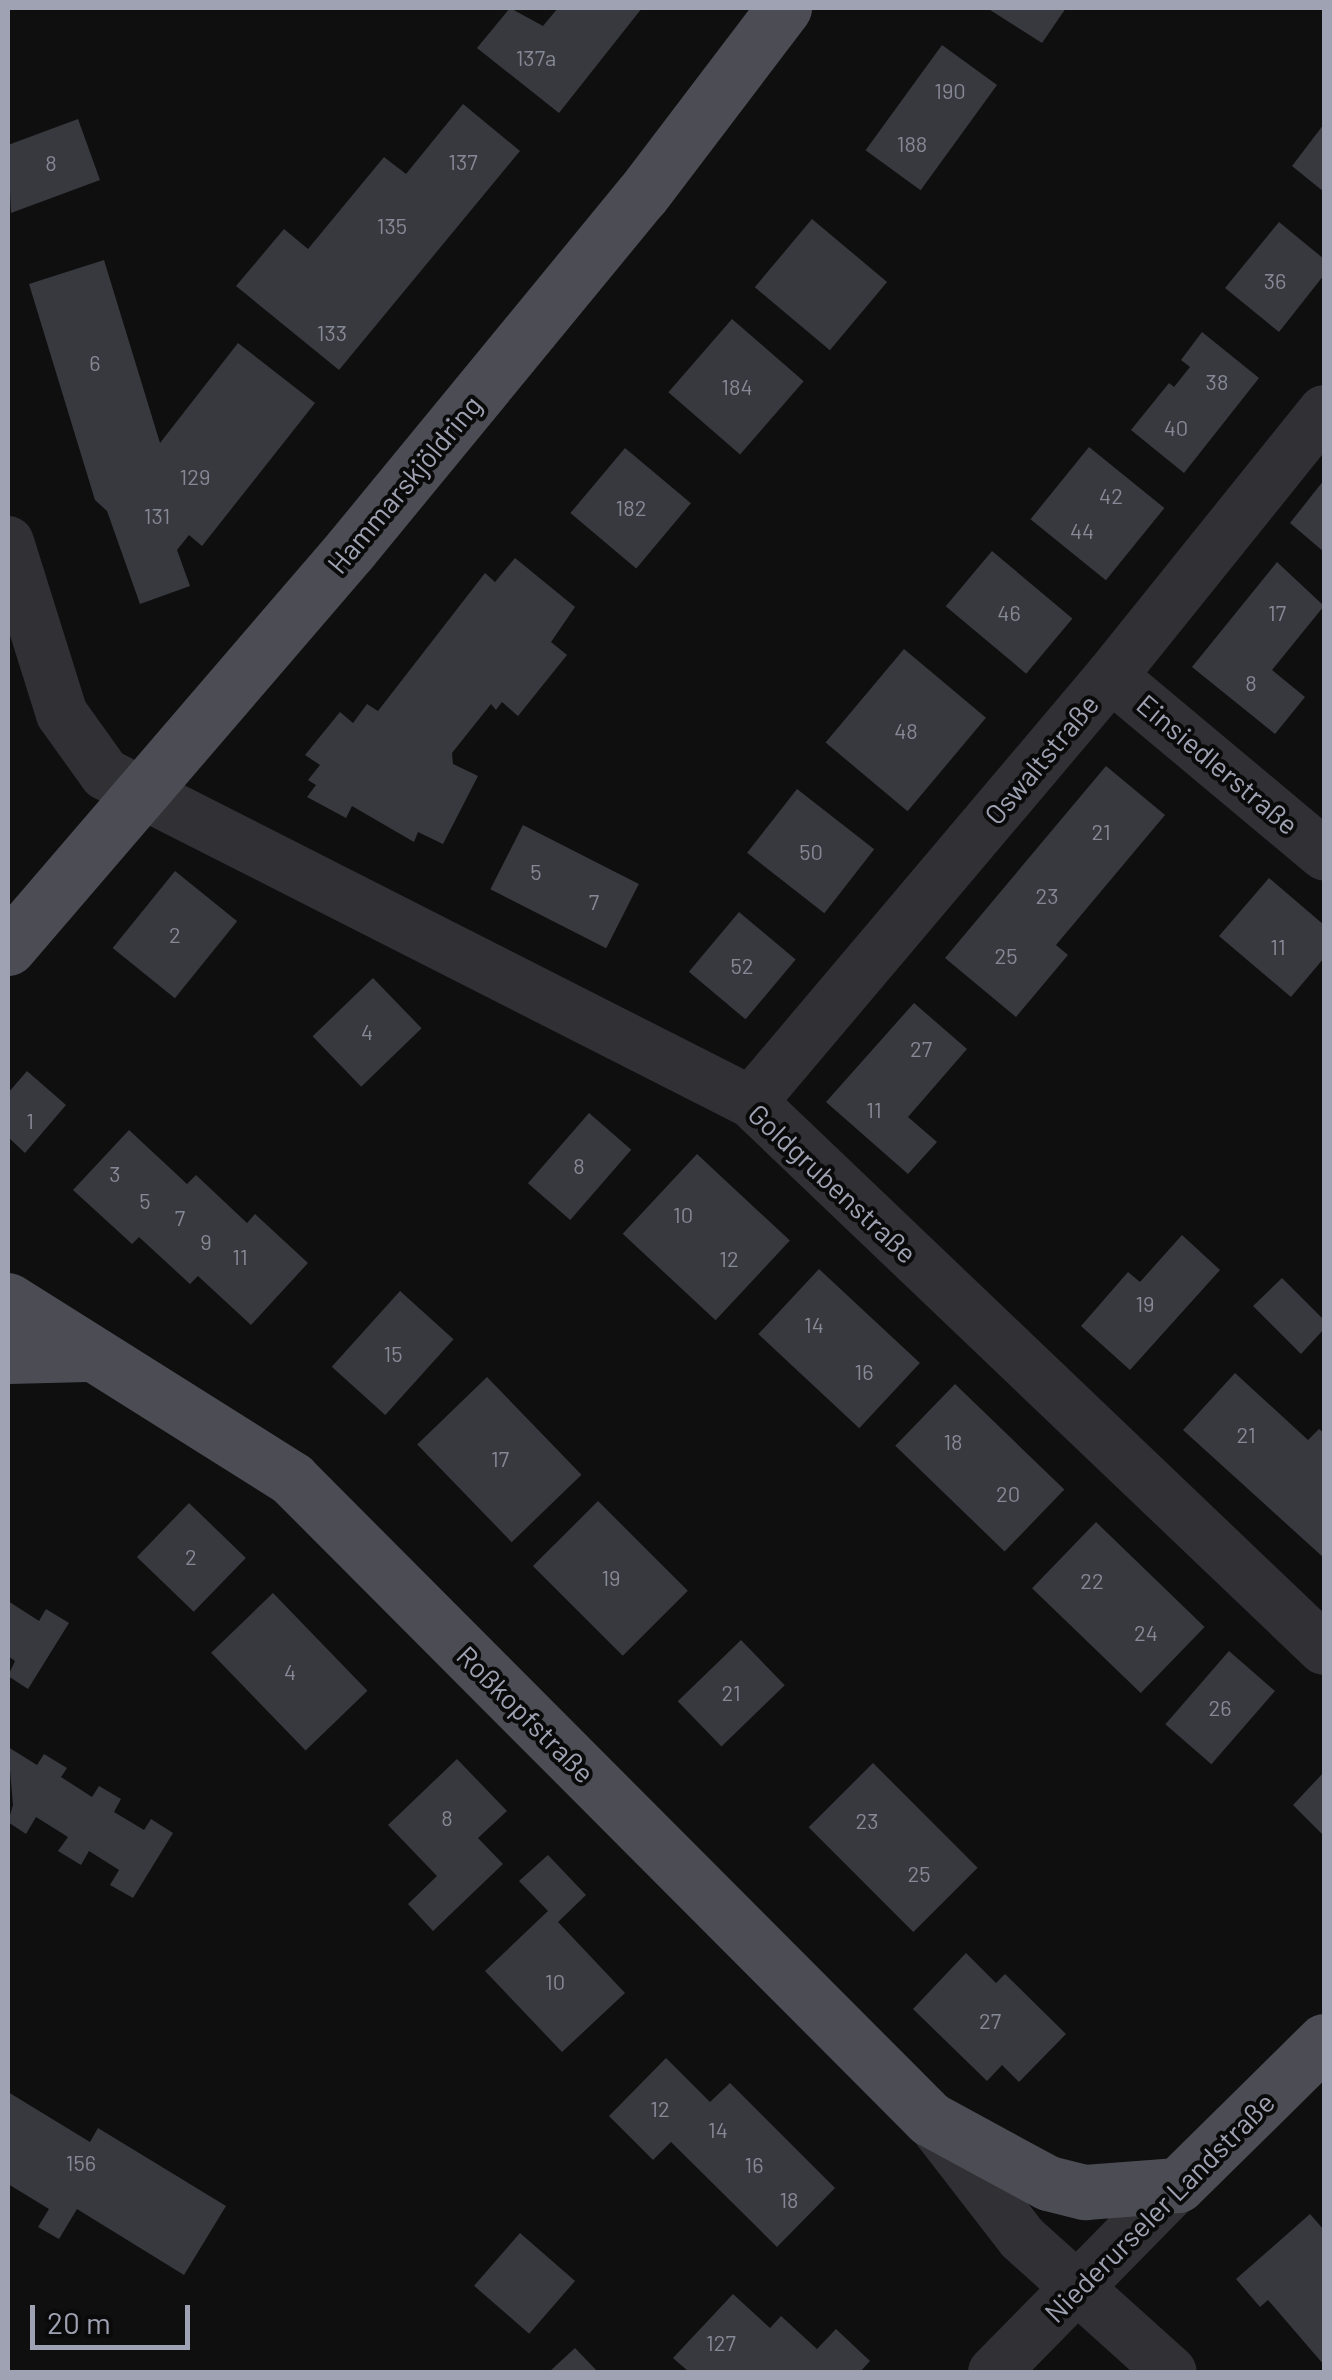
<!DOCTYPE html>
<html>
<head>
<meta charset="utf-8">
<style>
  body { margin:0 }
  #map { position:relative; width:1332px; height:2380px; overflow:hidden; background:#0f0f10; font-family:Barlow,sans-serif }
  div>[style] { position:absolute }
  .building>* { inset:0; background:#38393e; transform-origin:0 0 }
  .minor>* { height:52px; margin:-26px; padding:0 26px; transform-origin:26px; border-radius:26px; background:#303035 }
  .major>* { height:55px; margin:-27.5px; padding:0 27.5px; transform-origin:27.5px; border-radius:27.5px; background:#4c4c54 }
  span { translate:-50% -50%; white-space:nowrap; text-align:center; line-height:1.15; -webkit-text-stroke:8px #0a0a0b; paint-order:stroke }
  .number-label { font-size:22px; color:#858895 }
  .number-label span { -webkit-text-stroke-width:0 }
  .street-label { font-size:28px; color:#9fa2b2 }
  .frame { position:absolute; inset:0; border:10px solid #9fa2b2; pointer-events:none }
  .scale { position:absolute; left:30px; top:2305px; width:160px; height:45px; box-sizing:border-box; border:5px solid #9fa2b2; border-top:0; padding-left:12px; font-size:30px; line-height:35px; white-space:nowrap; color:#9fa2b2; -webkit-text-stroke:8px #0a0a0b; paint-order:stroke }
</style>
</head>
<body>
<div id="map">
  <div class="building">
    <div style="clip-path:polygon(510px 8px,543px 26px,558px 8px,642px 8px,559px 113px,477px 48px)"></div>
    <div style="clip-path:polygon(987px 8px,1066px 8px,1042px 43px)"></div>
    <div style="left:942px;top:45px;width:68px;height:130px;rotate:36deg"></div>
    <div style="clip-path:polygon(463px 104px,520px 151px,339px 370px,236px 286px,284px 229px,308px 249px,384px 157px,406px 174px)"></div>
    <div style="clip-path:polygon(78px 119px,100px 180px,11px 213px,8px 145px)"></div>
    <div style="clip-path:polygon(1324px 124px,1324px 192px,1292px 166px)"></div>
    <div style="left:812px;top:219px;width:98px;height:89px;rotate:40deg"></div>
    <div style="clip-path:polygon(1279px 222px,1324px 259px,1324px 275px,1279px 332px,1225px 288px)"></div>
    <div style="clip-path:polygon(104px 260px,160px 443px,238px 343px,315px 403px,202px 546px,189px 535px,177px 550px,190px 586px,140px 604px,107px 511px,95px 500px,29px 284px)"></div>
    <div style="left:732px;top:319px;width:95px;height:97px;rotate:41deg"></div>
    <div style="clip-path:polygon(1202px 332px,1259px 378px,1184px 473px,1131px 430px,1169px 383px,1174px 387px,1190px 367px,1181px 360px)"></div>
    <div style="left:1089px;top:447px;width:97px;height:93px;rotate:39deg"></div>
    <div style="left:625px;top:448px;width:86px;height:85px;rotate:40deg"></div>
    <div style="clip-path:polygon(1324px 480px,1324px 552px,1290px 523px)"></div>
    <div style="left:992px;top:551px;width:105px;height:72px;rotate:40deg"></div>
    <div style="clip-path:polygon(515px 558px,575px 607px,551px 642px,567px 655px,518px 716px,502px 702px,496px 710px,491px 704px,452px 753px,453px 764px,478px 776px,443px 844px,418px 832px,414px 842px,352px 806px,346px 818px,307px 797px,316px 785px,308px 780px,320px 765px,305px 755px,340px 712px,353px 723px,367px 704px,378px 711px,485px 573px,495px 582px)"></div>
    <div style="clip-path:polygon(1277px 562px,1324px 606px,1272px 670px,1305px 697px,1275px 734px,1192px 667px)"></div>
    <div style="left:904px;top:649px;width:107px;height:122px;rotate:40deg"></div>
    <div style="clip-path:polygon(1106px 766px,1165px 815px,1056px 945px,1068px 955px,1016px 1017px,945px 958px)"></div>
    <div style="left:797px;top:789px;width:98px;height:81px;rotate:38deg"></div>
    <div style="left:523px;top:825px;width:130px;height:72px;rotate:27deg"></div>
    <div style="left:175px;top:871px;width:80px;height:99px;rotate:39deg"></div>
    <div style="clip-path:polygon(1269px 878px,1324px 925px,1324px 958px,1291px 997px,1219px 936px)"></div>
    <div style="left:739px;top:912px;width:74px;height:78px;rotate:40deg"></div>
    <div style="left:373px;top:978px;width:70px;height:84px;rotate:46deg"></div>
    <div style="clip-path:polygon(914px 1003px,967px 1049px,908px 1117px,937px 1142px,908px 1174px,826px 1102px)"></div>
    <div style="clip-path:polygon(27px 1071px,66px 1105px,25px 1153px,8px 1137px,8px 1093px)"></div>
    <div style="left:589px;top:1113px;width:56px;height:93px;rotate:41deg"></div>
    <div style="clip-path:polygon(129px 1130px,187px 1184px,196px 1175px,247px 1223px,255px 1214px,308px 1263px,251px 1325px,198px 1276px,190px 1284px,139px 1237px,132px 1244px,73px 1190px)"></div>
    <div style="left:697px;top:1154px;width:127px;height:109px;rotate:43deg"></div>
    <div style="clip-path:polygon(1182px 1235px,1220px 1270px,1130px 1370px,1081px 1326px,1128px 1272px,1140px 1282px)"></div>
    <div style="left:819px;top:1269px;width:138px;height:89px;rotate:43deg"></div>
    <div style="clip-path:polygon(1282px 1278px,1324px 1320px,1324px 1329px,1301px 1354px,1253px 1306px)"></div>
    <div style="left:400px;top:1291px;width:72px;height:102px;rotate:42deg"></div>
    <div style="clip-path:polygon(1235px 1373px,1308px 1440px,1319px 1429px,1324px 1433px,1324px 1558px,1183px 1430px)"></div>
    <div style="left:487px;top:1377px;width:136px;height:97px;rotate:46deg"></div>
    <div style="left:955px;top:1384px;width:152px;height:86px;rotate:44deg"></div>
    <div style="left:598px;top:1501px;width:127px;height:92px;rotate:45deg"></div>
    <div style="left:189px;top:1503px;width:79px;height:75px;rotate:44deg"></div>
    <div style="left:1096px;top:1522px;width:151px;height:92px;rotate:44deg"></div>
    <div style="left:273px;top:1593px;width:136px;height:86px;rotate:46deg"></div>
    <div style="clip-path:polygon(8px 1601px,39px 1621px,46px 1609px,69px 1623px,28px 1689px,8px 1676px,15px 1661px,8px 1656px)"></div>
    <div style="left:741px;top:1640px;width:63px;height:88px;rotate:46deg"></div>
    <div style="left:1229px;top:1651px;width:61px;height:97px;rotate:41deg"></div>
    <div style="clip-path:polygon(8px 1747px,37px 1765px,44px 1754px,67px 1768px,61px 1777px,92px 1797px,99px 1786px,121px 1799px,114px 1812px,144px 1830px,151px 1819px,173px 1833px,133px 1898px,110px 1885px,119px 1870px,89px 1851px,81px 1865px,58px 1851px,68px 1837px,36px 1817px,26px 1834px,8px 1822px,13px 1805px)"></div>
    <div style="clip-path:polygon(457px 1759px,507px 1811px,478px 1838px,503px 1864px,433px 1931px,408px 1904px,437px 1876px,388px 1825px)"></div>
    <div style="left:873px;top:1763px;width:148px;height:91px;rotate:45deg"></div>
    <div style="clip-path:polygon(1324px 1772px,1324px 1836px,1293px 1805px)"></div>
    <div style="clip-path:polygon(548px 1855px,586px 1895px,558px 1922px,625px 1993px,562px 2052px,485px 1971px,548px 1911px,519px 1881px)"></div>
    <div style="clip-path:polygon(966px 1953px,996px 1983px,1005px 1974px,1066px 2034px,1019px 2082px,1002px 2065px,987px 2081px,913px 2009px)"></div>
    <div style="clip-path:polygon(666px 2058px,710px 2102px,730px 2083px,835px 2188px,777px 2247px,671px 2142px,653px 2160px,609px 2116px)"></div>
    <div style="clip-path:polygon(8px 2092px,90px 2142px,98px 2128px,226px 2206px,184px 2275px,77px 2209px,59px 2239px,38px 2227px,49px 2209px,8px 2184px)"></div>
    <div style="clip-path:polygon(1310px 2214px,1324px 2230px,1324px 2365px,1268px 2300px,1260px 2307px,1236px 2279px)"></div>
    <div style="left:520px;top:2233px;width:73px;height:70px;rotate:41deg"></div>
    <div style="clip-path:polygon(733px 2294px,770px 2328px,781px 2316px,817px 2349px,836px 2329px,870px 2361px,860px 2372px,689px 2372px,673px 2358px)"></div>
    <div style="clip-path:polygon(575px 2348px,598px 2372px,549px 2372px)"></div>
  </div>
  <div class="minor">
    <div style="left:8px;top:542px;width:180px;rotate:72.6deg"></div>
    <div style="left:62px;top:714px;width:74px;rotate:54.4deg"></div>
    <div style="left:105px;top:774px;width:724px;rotate:26.92deg"></div>
    <div style="left:751px;top:1102px;width:792px;rotate:43.67deg"></div>
    <div style="left:1111px;top:676px;width:278px;rotate:39.9deg"></div>
    <div style="left:751px;top:1102px;width:558px;rotate:-49.8deg"></div>
    <div style="left:1111px;top:676px;width:340px;rotate:-51.2deg"></div>
    <div style="left:930px;top:2119px;width:150px;rotate:52.3deg"></div>
    <div style="left:1022px;top:2238px;width:200px;rotate:42deg"></div>
    <div style="left:994px;top:2372px;width:262px;rotate:-45.5deg"></div>
  </div>
  <div class="major">
    <div style="left:8px;top:948px;width:525px;rotate:-49.33deg"></div>
    <div style="left:350px;top:550px;width:460px;rotate:-50.6deg"></div>
    <div style="left:642px;top:195px;width:235px;rotate:-52.8deg"></div>
    <div style="left:8px;top:1300px;width:336px;rotate:32.2deg"></div>
    <div style="left:292px;top:1479px;width:904px;rotate:45.09deg"></div>
    <div style="left:930px;top:2119px;width:134px;rotate:28.5deg"></div>
    <div style="left:1048px;top:2183px;width:38px;rotate:14deg"></div>
    <div style="left:1085px;top:2192px;width:93px;rotate:-4.3deg"></div>
    <div style="left:1178px;top:2185px;width:205px;rotate:-44.6deg"></div>
    <div style="left:8px;top:1356px;width:78px;rotate:-1.5deg"></div>
  </div>
  <div class="number-label">
    <span style="left:536px;top:58px">137a</span>
    <span style="left:950px;top:91px">190</span>
    <span style="left:912px;top:144px">188</span>
    <span style="left:463px;top:162px">137</span>
    <span style="left:51px;top:163px">8</span>
    <span style="left:392px;top:226px">135</span>
    <span style="left:1275px;top:281px">36</span>
    <span style="left:332px;top:333px">133</span>
    <span style="left:95px;top:363px">6</span>
    <span style="left:1217px;top:382px">38</span>
    <span style="left:737px;top:387px">184</span>
    <span style="left:1176px;top:428px">40</span>
    <span style="left:195px;top:477px">129</span>
    <span style="left:1111px;top:496px">42</span>
    <span style="left:631px;top:508px">182</span>
    <span style="left:157px;top:516px">131</span>
    <span style="left:1082px;top:531px">44</span>
    <span style="left:1009px;top:613px">46</span>
    <span style="left:1277px;top:613px">17</span>
    <span style="left:1251px;top:683px">8</span>
    <span style="left:906px;top:731px">48</span>
    <span style="left:1101px;top:832px">21</span>
    <span style="left:811px;top:852px">50</span>
    <span style="left:536px;top:872px">5</span>
    <span style="left:1047px;top:896px">23</span>
    <span style="left:594px;top:902px">7</span>
    <span style="left:175px;top:935px">2</span>
    <span style="left:1278px;top:947px">11</span>
    <span style="left:1006px;top:956px">25</span>
    <span style="left:742px;top:966px">52</span>
    <span style="left:367px;top:1032px">4</span>
    <span style="left:921px;top:1049px">27</span>
    <span style="left:874px;top:1110px">11</span>
    <span style="left:30px;top:1121px">1</span>
    <span style="left:579px;top:1166px">8</span>
    <span style="left:115px;top:1174px">3</span>
    <span style="left:145px;top:1201px">5</span>
    <span style="left:683px;top:1215px">10</span>
    <span style="left:180px;top:1218px">7</span>
    <span style="left:206px;top:1242px">9</span>
    <span style="left:240px;top:1257px">11</span>
    <span style="left:729px;top:1259px">12</span>
    <span style="left:1145px;top:1304px">19</span>
    <span style="left:814px;top:1325px">14</span>
    <span style="left:393px;top:1354px">15</span>
    <span style="left:864px;top:1372px">16</span>
    <span style="left:1246px;top:1435px">21</span>
    <span style="left:953px;top:1442px">18</span>
    <span style="left:500px;top:1459px">17</span>
    <span style="left:1008px;top:1494px">20</span>
    <span style="left:191px;top:1557px">2</span>
    <span style="left:611px;top:1578px">19</span>
    <span style="left:1092px;top:1581px">22</span>
    <span style="left:1146px;top:1633px">24</span>
    <span style="left:290px;top:1672px">4</span>
    <span style="left:731px;top:1693px">21</span>
    <span style="left:1220px;top:1708px">26</span>
    <span style="left:447px;top:1818px">8</span>
    <span style="left:867px;top:1821px">23</span>
    <span style="left:919px;top:1874px">25</span>
    <span style="left:555px;top:1982px">10</span>
    <span style="left:990px;top:2021px">27</span>
    <span style="left:660px;top:2109px">12</span>
    <span style="left:718px;top:2130px">14</span>
    <span style="left:81px;top:2163px">156</span>
    <span style="left:754px;top:2165px">16</span>
    <span style="left:789px;top:2200px">18</span>
    <span style="left:721px;top:2343px">127</span>
  </div>
  <div class="street-label">
    <span style="left:404px;top:484px;rotate:-50deg">Hammarskjöldring</span>
    <span style="left:1041px;top:759px;rotate:-50deg">Oswaltstraße</span>
    <span style="left:1218px;top:764px;rotate:40deg">Einsiedlerstraße</span>
    <span style="left:833px;top:1183px;rotate:43deg">Goldgrubenstraße</span>
    <span style="left:526px;top:1714px;rotate:45deg">Roßkopfstraße</span>
    <span style="left:1159px;top:2207px;rotate:-45deg">Niederurseler Landstraße</span>
  </div>
  <div class="frame"></div>
  <div class="scale">20 m</div>
</div>
</body>
</html>
